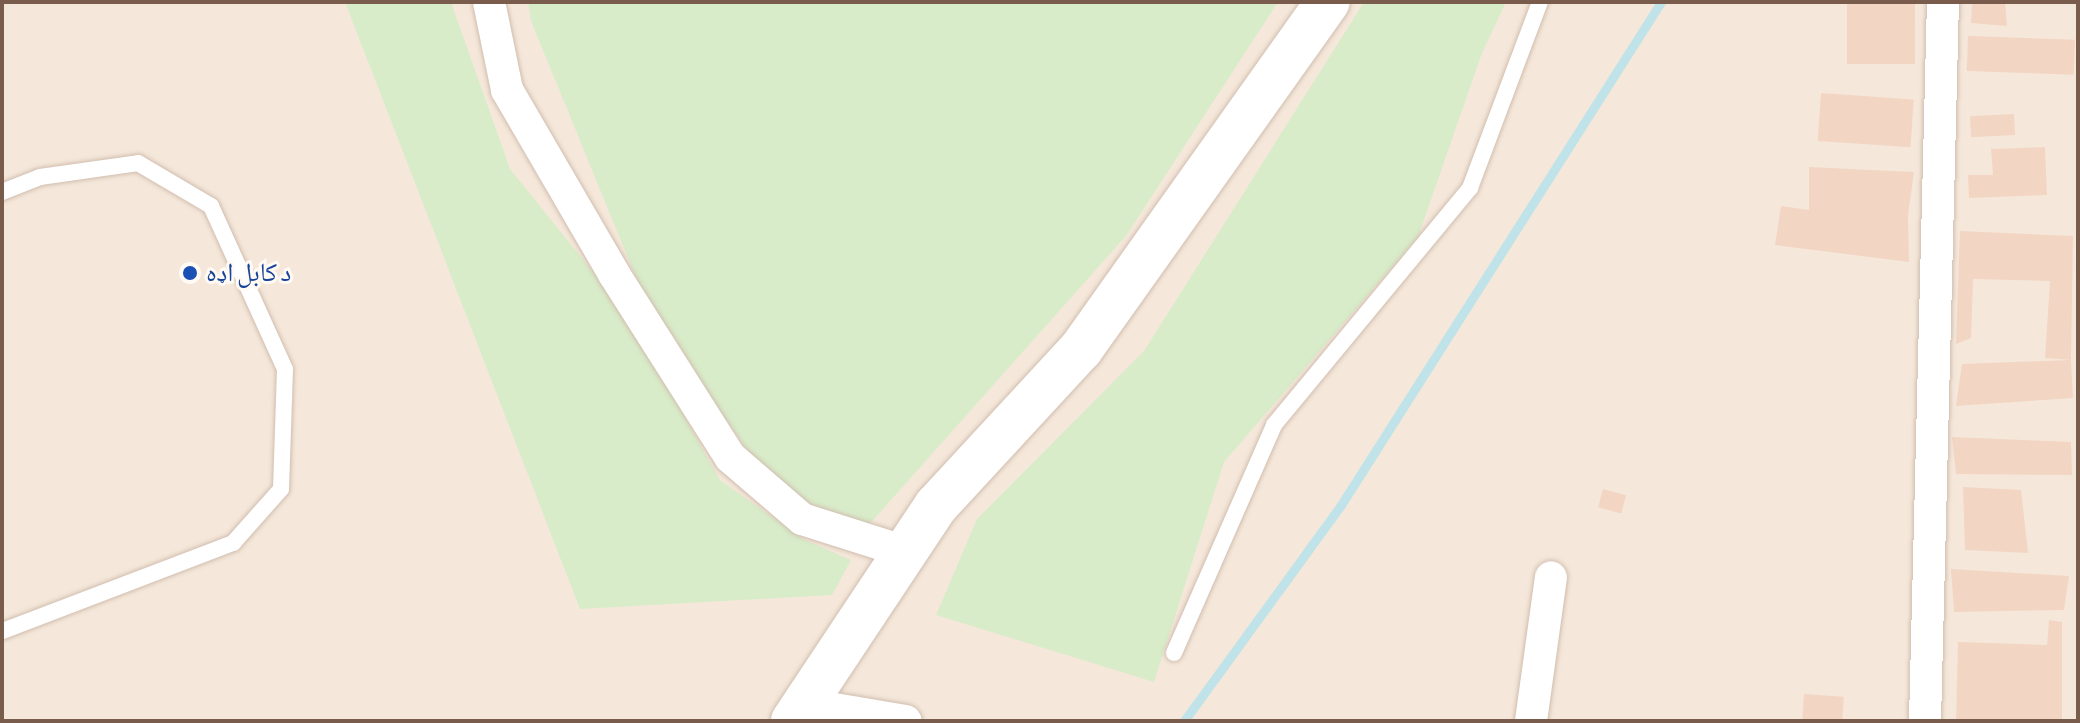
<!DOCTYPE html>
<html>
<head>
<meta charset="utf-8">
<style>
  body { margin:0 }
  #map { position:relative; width:2080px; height:723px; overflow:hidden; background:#fdf6ec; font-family:"Asap Condensed","Noto Naskh Arabic",sans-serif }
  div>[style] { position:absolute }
  .residential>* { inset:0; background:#f5e8da; transform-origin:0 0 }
  .green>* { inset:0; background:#d8ecc9 }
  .stream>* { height:9px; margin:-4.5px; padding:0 4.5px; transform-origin:4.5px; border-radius:4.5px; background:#bfe3e8 }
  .building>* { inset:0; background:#f3d5c3; transform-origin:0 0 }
  .roads { filter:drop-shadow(0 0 2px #d1beb0) drop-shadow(0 0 2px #d1beb0) }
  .lane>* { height:16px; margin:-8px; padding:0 8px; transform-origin:8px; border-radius:8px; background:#fff }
  .street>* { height:32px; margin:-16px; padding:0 16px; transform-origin:16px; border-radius:16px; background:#fff }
  .secondary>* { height:44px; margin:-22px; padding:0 22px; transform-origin:22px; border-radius:22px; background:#fff }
  .dots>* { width:22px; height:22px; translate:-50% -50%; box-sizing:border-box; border:4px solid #fffaf3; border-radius:50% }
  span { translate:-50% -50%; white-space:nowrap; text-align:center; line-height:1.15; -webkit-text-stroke:6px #fffaf3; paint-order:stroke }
  .transit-label { font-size:26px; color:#164399 }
  .left { translate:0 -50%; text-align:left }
  .frame { position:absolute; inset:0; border:4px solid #7a5c4d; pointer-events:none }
</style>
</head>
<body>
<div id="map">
  <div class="residential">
    <div style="left:2px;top:2px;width:2076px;height:719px"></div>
  </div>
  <div class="green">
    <div style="clip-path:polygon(345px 2px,451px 2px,510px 169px,627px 314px,720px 480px,803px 539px,851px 560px,832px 595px,580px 609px)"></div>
    <div style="clip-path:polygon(528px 2px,1278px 2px,1126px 236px,866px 528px,782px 499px,651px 314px,531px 21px)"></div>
    <div style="clip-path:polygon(1364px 2px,1506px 2px,1482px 53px,1418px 237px,1224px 462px,1154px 682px,936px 615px,977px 519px,1144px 351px)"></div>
  </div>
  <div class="stream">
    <div style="left:1184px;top:721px;width:267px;rotate:-54deg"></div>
    <div style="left:1341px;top:505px;width:596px;rotate:-57.54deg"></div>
  </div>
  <div class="building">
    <div style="left:1847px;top:2px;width:68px;height:62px"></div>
    <div style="clip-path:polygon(1972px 2px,2005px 2px,2007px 26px,1971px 23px)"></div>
    <div style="left:1968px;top:36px;width:107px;height:35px;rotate:2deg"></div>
    <div style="left:1821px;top:93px;width:93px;height:48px;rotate:4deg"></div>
    <div style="left:2014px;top:114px;width:21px;height:44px;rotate:87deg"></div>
    <div style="clip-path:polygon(2045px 147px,2047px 195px,1969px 198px,1968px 175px,1993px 175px,1991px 149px)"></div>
    <div style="clip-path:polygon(1809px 167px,1914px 172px,1908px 215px,1909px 262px,1775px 245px,1781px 206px,1809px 210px)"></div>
    <div style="clip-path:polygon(1960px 231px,2073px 236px,2071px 360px,2045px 358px,2050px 281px,1973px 279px,1971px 338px,1956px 344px)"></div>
    <div style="clip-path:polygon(2071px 360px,2073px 398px,1956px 406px,1962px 364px)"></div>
    <div style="clip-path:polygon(1952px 437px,2071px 442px,2072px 475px,1956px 474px)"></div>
    <div style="clip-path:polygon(1963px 487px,2021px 490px,2028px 553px,1965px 550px)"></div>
    <div style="left:1603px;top:489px;width:24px;height:19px;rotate:15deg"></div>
    <div style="clip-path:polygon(1951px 569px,2069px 576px,2064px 610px,1954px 612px)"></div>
    <div style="clip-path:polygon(2049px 620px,2062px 622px,2062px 721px,1956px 721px,1958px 642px,2047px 645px)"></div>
    <div style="left:1804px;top:694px;width:40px;height:27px;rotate:4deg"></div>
  </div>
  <div class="roads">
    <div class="lane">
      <div style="left:2px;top:192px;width:41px;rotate:-21.5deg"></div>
      <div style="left:40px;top:177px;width:99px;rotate:-8.1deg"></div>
      <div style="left:138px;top:163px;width:85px;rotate:30.5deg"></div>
      <div style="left:211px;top:206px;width:179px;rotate:65.6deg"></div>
      <div style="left:285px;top:369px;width:120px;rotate:91.9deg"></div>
      <div style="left:281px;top:489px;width:72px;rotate:131.6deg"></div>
      <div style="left:233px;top:543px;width:247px;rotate:159.1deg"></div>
      <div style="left:1174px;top:653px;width:249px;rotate:-66.3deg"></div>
      <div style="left:1274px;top:425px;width:308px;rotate:-50.4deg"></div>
      <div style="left:1470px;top:188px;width:199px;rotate:-69.4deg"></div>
    </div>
    <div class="street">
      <div style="left:489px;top:2px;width:90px;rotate:78.4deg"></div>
      <div style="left:507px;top:90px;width:213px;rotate:59.8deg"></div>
      <div style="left:614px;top:274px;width:217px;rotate:57.6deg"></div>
      <div style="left:730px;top:457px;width:95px;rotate:40.7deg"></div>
      <div style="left:802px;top:519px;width:109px;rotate:17.6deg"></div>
      <div style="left:805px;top:704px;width:102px;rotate:9.6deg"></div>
      <div style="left:1531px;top:721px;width:145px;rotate:-82.1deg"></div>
      <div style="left:1925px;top:721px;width:719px;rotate:-88.57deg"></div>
    </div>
    <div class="secondary">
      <div style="left:793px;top:721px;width:258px;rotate:-56.4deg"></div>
      <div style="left:936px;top:506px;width:214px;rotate:-47.3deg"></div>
      <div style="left:1081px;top:349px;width:426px;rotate:-54.6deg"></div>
    </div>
  </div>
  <div class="dots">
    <div style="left:190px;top:273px;background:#1a4fb4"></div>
  </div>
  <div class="transit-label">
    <span class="left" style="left:206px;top:273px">د کابل اډه</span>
  </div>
  <div class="frame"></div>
</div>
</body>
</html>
